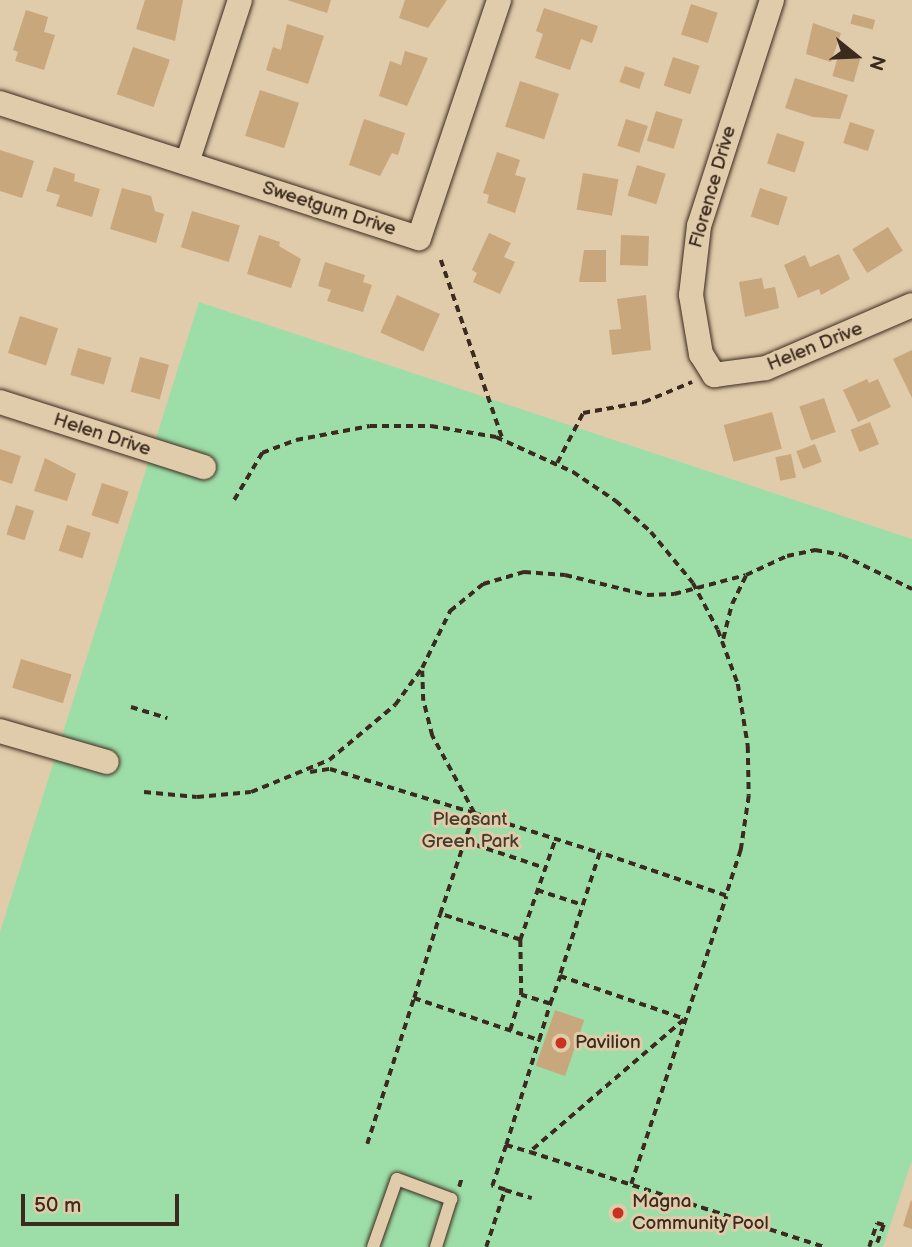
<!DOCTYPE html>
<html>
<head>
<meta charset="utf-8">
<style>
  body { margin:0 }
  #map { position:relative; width:912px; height:1247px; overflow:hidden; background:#e0cbaa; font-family:"Balsamiq Sans",sans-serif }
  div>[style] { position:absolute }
  .green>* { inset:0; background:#9ddea8 }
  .building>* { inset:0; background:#c8a77d; transform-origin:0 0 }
  .path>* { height:3.5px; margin-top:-1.75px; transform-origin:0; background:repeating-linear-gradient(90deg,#3b2a1e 0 7px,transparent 0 12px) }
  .roads { filter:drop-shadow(0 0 2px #3b2a1e) drop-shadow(0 0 2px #3b2a1e) }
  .lane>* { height:12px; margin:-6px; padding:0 6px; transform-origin:6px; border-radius:6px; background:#e0cbaa }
  .street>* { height:24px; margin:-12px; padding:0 12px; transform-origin:12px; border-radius:12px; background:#e0cbaa }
  .dots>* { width:19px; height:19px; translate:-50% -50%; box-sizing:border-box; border:4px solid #e0cbaa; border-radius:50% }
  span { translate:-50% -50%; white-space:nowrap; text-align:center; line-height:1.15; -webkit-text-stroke:6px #e0cbaa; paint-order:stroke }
  .street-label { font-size:19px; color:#3b2a1e }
  .park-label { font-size:19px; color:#453c2c }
  .poi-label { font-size:19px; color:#3b2a1e }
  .left { translate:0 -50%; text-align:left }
  .north { position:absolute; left:821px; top:21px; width:70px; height:70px; -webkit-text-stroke:5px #e0cbaa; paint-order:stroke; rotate:108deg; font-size:19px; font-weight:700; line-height:28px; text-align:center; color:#3b2a1e }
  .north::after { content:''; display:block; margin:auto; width:24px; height:32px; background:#3b2a1e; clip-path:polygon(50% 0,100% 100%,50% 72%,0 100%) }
  .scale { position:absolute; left:21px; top:1194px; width:158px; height:32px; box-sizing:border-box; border:4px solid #3b2a1e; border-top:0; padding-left:9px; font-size:21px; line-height:24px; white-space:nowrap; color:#3b2a1e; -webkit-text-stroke:5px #e0cbaa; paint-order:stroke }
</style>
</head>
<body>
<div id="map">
  <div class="green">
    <div style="clip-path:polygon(199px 302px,912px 539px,912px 1160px,883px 1247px,0 1247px,0 932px)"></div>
  </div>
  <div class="building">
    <div style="clip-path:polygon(145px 0,183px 0,175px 41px,136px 29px)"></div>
    <div style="clip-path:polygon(287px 0,331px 0,327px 13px)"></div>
    <div style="clip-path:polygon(405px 0,447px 0,428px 28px,399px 18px)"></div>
    <div style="left:691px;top:4px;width:28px;height:32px;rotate:18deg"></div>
    <div style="clip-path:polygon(544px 8px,598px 26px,592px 43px,581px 39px,570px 70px,535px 58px,543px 34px,536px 31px)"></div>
    <div style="clip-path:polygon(26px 10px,48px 17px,44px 32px,55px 35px,44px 70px,15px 61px,18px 52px,13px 50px)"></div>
    <div style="left:853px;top:14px;width:23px;height:10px;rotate:15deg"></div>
    <div style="clip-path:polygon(813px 23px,841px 33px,831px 62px,806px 54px)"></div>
    <div style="clip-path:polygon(287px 24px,324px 36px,308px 84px,266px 70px,273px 47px,281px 50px)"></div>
    <div style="left:133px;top:47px;width:39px;height:50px;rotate:19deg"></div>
    <div style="clip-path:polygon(405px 51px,428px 58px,407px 106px,379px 96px,390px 61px,401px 65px)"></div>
    <div style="left:839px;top:53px;width:22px;height:24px;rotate:16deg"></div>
    <div style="left:673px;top:57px;width:28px;height:30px;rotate:18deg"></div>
    <div style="left:625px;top:66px;width:21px;height:17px;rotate:19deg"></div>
    <div style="clip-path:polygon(795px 78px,848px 95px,840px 119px,813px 117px,785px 108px)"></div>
    <div style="left:520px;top:81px;width:41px;height:48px;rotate:18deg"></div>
    <div style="left:260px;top:90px;width:41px;height:48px;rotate:18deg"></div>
    <div style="left:656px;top:111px;width:28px;height:31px;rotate:17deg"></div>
    <div style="clip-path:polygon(364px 119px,405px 133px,398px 155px,392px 153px,380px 176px,349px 165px)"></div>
    <div style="left:626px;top:119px;width:23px;height:28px;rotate:18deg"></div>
    <div style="left:850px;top:122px;width:26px;height:22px;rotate:18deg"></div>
    <div style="left:777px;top:133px;width:29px;height:32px;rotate:18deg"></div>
    <div style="clip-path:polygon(0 150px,34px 161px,22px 198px,0 191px)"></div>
    <div style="clip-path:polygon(497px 152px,520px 160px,515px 175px,526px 178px,515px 213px,487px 203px,489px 195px,483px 193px)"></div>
    <div style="left:637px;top:165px;width:30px;height:32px;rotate:17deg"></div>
    <div style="clip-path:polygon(54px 167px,75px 174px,74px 181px,100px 189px,92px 217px,56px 206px,60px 195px,46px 191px)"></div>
    <div style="left:583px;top:173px;width:36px;height:37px;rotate:10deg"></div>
    <div style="clip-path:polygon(122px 188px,151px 196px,155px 211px,164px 214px,156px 243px,110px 229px)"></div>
    <div style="left:760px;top:188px;width:29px;height:30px;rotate:18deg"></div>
    <div style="left:192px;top:211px;width:50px;height:38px;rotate:17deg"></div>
    <div style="left:888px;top:227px;width:28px;height:42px;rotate:58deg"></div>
    <div style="clip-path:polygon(489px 233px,511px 243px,504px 257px,515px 262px,500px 294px,473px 282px,477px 273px,472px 270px)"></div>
    <div style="clip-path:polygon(259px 235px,280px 242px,279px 246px,301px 259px,291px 288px,247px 274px)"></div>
    <div style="left:621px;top:235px;width:28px;height:30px;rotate:2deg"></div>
    <div style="clip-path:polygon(584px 250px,606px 250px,606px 282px,579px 282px)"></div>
    <div style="clip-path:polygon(839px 254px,850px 279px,821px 295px,819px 289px,798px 298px,784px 265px,805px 255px,810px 267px)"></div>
    <div style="clip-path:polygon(325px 262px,365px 275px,363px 282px,372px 285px,363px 312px,327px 301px,331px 290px,318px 286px)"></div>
    <div style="clip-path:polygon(762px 278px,764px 289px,775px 287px,779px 308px,745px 317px,739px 282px)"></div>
    <div style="left:397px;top:295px;width:47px;height:41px;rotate:24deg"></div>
    <div style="clip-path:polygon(646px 295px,651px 350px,612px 355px,609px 330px,621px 329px,617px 299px)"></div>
    <div style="left:20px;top:316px;width:40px;height:39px;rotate:18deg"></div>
    <div style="left:78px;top:348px;width:35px;height:28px;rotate:16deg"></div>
    <div style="clip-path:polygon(912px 350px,912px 398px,893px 359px)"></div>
    <div style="left:140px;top:357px;width:30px;height:36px;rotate:15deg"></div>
    <div style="clip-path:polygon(867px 379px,869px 383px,878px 379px,891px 407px,858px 422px,843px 390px)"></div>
    <div style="left:824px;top:398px;width:36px;height:26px;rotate:71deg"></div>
    <div style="left:772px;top:412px;width:38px;height:50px;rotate:75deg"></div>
    <div style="left:870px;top:422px;width:24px;height:21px;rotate:68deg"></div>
    <div style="left:815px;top:444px;width:19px;height:20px;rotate:69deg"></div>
    <div style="clip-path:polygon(0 449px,21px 456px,12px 484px,0 480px)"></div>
    <div style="left:791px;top:454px;width:24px;height:16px;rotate:78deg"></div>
    <div style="clip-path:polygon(45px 458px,76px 474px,67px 501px,34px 491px)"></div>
    <div style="left:102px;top:483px;width:28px;height:34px;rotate:18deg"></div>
    <div style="left:16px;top:505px;width:19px;height:31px;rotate:18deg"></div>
    <div style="left:67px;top:525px;width:25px;height:27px;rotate:18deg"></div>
    <div style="left:21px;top:659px;width:53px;height:30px;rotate:17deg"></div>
    <div style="left:555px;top:1010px;width:31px;height:59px;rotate:19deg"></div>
    <div style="clip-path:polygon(911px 1200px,912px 1201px,912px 1229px,903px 1226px)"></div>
  </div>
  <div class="path">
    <div style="left:441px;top:260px;width:190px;rotate:71deg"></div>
    <div style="left:557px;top:463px;width:56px;rotate:-62.5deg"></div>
    <div style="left:583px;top:413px;width:62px;rotate:-10.2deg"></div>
    <div style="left:644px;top:402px;width:52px;rotate:-22.6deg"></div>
    <div style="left:234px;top:500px;width:55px;rotate:-59.2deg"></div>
    <div style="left:262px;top:453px;width:36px;rotate:-21deg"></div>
    <div style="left:296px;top:440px;width:75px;rotate:-10.7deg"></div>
    <div style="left:370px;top:426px;width:61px"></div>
    <div style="left:431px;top:426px;width:66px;rotate:9.6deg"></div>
    <div style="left:496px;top:437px;width:85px;rotate:24.4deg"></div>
    <div style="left:573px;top:472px;width:52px;rotate:34deg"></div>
    <div style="left:616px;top:501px;width:47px;rotate:41.5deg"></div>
    <div style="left:651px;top:532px;width:66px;rotate:50.5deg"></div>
    <div style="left:693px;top:583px;width:53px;rotate:62deg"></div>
    <div style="left:718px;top:630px;width:58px;rotate:69.7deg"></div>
    <div style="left:738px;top:684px;width:63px;rotate:80.8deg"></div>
    <div style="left:748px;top:746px;width:50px;rotate:88.9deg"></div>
    <div style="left:749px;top:796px;width:55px;rotate:98.4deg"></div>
    <div style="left:741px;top:850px;width:48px;rotate:108.1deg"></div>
    <div style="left:723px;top:639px;width:36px;rotate:-76deg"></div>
    <div style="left:732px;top:604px;width:32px;rotate:-64deg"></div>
    <div style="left:131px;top:707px;width:38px;rotate:17deg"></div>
    <div style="left:310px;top:772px;width:20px;rotate:-9deg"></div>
    <div style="left:330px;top:769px;width:151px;rotate:17deg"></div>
    <div style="left:474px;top:813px;width:88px;rotate:-118.6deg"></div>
    <div style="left:432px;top:736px;width:36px;rotate:-104deg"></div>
    <div style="left:423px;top:701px;width:30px;rotate:-92deg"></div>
    <div style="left:144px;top:792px;width:53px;rotate:5.4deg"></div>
    <div style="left:197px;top:797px;width:54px;rotate:-5.3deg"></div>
    <div style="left:251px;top:792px;width:84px;rotate:-22.3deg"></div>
    <div style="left:329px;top:760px;width:86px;rotate:-39.8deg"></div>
    <div style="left:395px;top:705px;width:46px;rotate:-53.9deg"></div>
    <div style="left:422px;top:668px;width:64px;rotate:-63.8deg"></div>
    <div style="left:450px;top:611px;width:43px;rotate:-39.3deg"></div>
    <div style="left:483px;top:584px;width:43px;rotate:-16.3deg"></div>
    <div style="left:524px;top:572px;width:41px;rotate:4.2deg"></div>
    <div style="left:565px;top:575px;width:84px;rotate:13.7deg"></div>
    <div style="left:647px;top:595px;width:27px;rotate:-2deg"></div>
    <div style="left:674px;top:594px;width:74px;rotate:-14.8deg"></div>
    <div style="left:746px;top:575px;width:45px;rotate:-24.9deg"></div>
    <div style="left:787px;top:556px;width:29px;rotate:-12deg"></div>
    <div style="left:815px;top:550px;width:27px;rotate:10deg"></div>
    <div style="left:842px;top:555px;width:78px;rotate:25.9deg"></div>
    <div style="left:464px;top:841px;width:85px;rotate:18.4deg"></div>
    <div style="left:537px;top:890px;width:48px;rotate:18.1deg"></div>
    <div style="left:520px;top:940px;width:106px;rotate:-70.7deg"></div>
    <div style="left:414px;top:998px;width:88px;rotate:-72.8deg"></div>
    <div style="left:550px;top:1004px;width:30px;rotate:-70deg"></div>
    <div style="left:684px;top:1020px;width:203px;rotate:139.4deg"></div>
    <div style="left:530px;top:1152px;width:310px;rotate:17.9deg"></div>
    <div style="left:510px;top:1030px;width:37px;rotate:-73deg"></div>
    <div style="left:367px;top:1144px;width:153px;rotate:-72.2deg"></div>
    <div style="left:414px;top:998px;width:132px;rotate:18.6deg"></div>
    <div style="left:539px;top:1040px;width:38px;rotate:-73deg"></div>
    <div style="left:550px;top:1004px;width:30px;rotate:-163deg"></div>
    <div style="left:521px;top:995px;width:55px;rotate:-91deg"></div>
    <div style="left:520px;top:940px;width:84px;rotate:-162deg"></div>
    <div style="left:440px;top:914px;width:107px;rotate:-71.4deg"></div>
    <div style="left:474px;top:813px;width:132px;rotate:17.6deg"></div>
    <div style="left:506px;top:1145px;width:110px;rotate:-72.6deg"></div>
    <div style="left:631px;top:1184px;width:303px;rotate:-71.7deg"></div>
    <div style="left:726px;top:896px;width:133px;rotate:-161.2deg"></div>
    <div style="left:600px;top:853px;width:129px;rotate:108deg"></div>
    <div style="left:560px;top:976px;width:132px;rotate:19deg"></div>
    <div style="left:459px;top:1187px;width:11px;rotate:-75deg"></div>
    <div style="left:505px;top:1190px;width:14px;rotate:-163deg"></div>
    <div style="left:492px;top:1186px;width:43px;rotate:-71.1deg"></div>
    <div style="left:506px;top:1145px;width:25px;rotate:16deg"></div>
    <div style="left:486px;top:1247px;width:60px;rotate:-71.6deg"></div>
    <div style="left:505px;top:1190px;width:28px;rotate:17deg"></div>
    <div style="left:869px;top:1247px;width:25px;rotate:-72deg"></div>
    <div style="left:877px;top:1223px;width:7px;rotate:16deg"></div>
    <div style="left:884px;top:1225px;width:23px;rotate:110deg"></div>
  </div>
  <div class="roads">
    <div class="lane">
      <div style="left:373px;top:1247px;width:72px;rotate:-70.6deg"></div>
      <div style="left:397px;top:1179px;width:58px;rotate:20.3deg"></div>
      <div style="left:451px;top:1199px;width:50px;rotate:107.4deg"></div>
    </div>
    <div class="street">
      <div style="left:772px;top:0;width:237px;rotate:107.9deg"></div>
      <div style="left:699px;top:226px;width:69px;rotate:96.6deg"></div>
      <div style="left:691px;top:295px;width:60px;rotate:80.4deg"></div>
      <div style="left:701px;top:354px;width:25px;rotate:58deg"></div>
      <div style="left:714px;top:375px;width:52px;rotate:-7.7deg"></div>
      <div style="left:766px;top:368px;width:159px;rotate:-23.3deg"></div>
      <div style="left:0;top:103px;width:440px;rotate:17.9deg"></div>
      <div style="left:419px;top:238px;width:251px;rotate:-71.4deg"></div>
      <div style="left:187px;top:163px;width:171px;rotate:-72deg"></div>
      <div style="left:0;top:402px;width:214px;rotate:17.7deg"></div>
      <div style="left:0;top:731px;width:111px;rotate:16.2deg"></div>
    </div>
  </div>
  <div class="dots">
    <div style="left:561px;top:1043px;background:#c8321e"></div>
    <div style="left:618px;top:1213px;background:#c8321e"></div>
  </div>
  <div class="street-label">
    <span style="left:713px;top:187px;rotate:-74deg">Florence Drive</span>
    <span style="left:329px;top:209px;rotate:18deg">Sweetgum Drive</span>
    <span style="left:815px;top:347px;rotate:-22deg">Helen Drive</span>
    <span style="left:102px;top:435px;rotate:18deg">Helen Drive</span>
  </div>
  <div class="park-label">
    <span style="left:470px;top:831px">Pleasant<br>Green Park</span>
  </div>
  <div class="poi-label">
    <span class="left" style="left:575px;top:1043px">Pavilion</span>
    <span class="left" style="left:632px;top:1213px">Magna<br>Community Pool</span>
  </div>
  <div class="north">N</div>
  <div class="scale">50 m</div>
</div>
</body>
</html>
